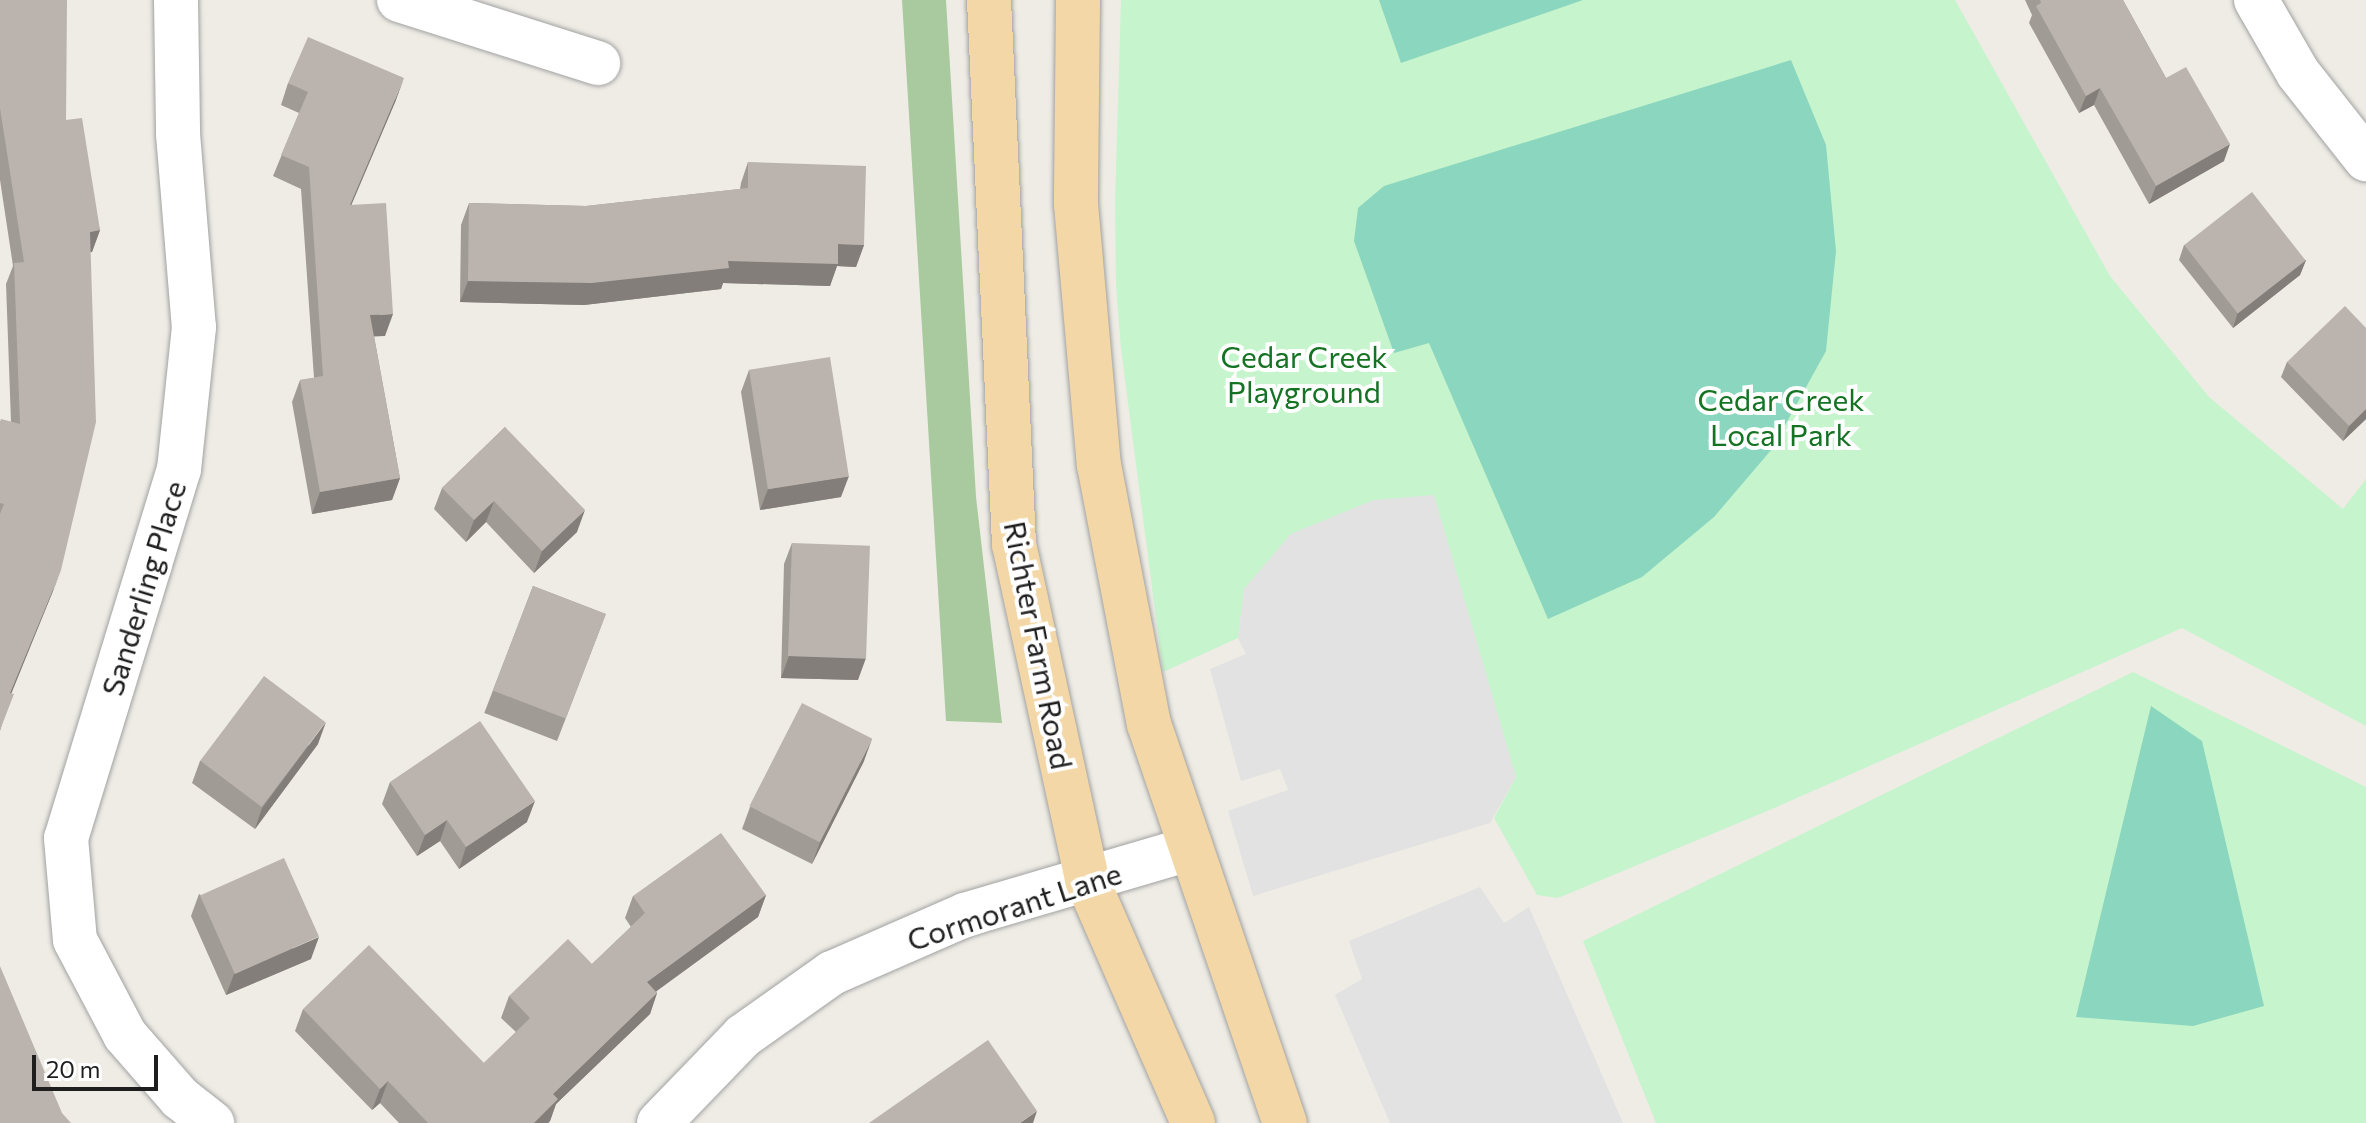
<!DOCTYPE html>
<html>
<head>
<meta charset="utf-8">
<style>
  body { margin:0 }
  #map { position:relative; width:2366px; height:1123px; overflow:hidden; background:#eeece5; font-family:Commissioner,sans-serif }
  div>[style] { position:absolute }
  .forest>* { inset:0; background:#a8ca9e }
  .park>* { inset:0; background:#c6f4cd }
  .pitch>* { inset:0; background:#8bd6be }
  .parking>* { inset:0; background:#e2e2e2 }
  .roads { filter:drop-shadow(0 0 2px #a2a2a2) drop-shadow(0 0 2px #a2a2a2) }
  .minor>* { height:44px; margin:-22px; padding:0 22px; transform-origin:22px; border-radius:22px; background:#fff }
  .major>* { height:44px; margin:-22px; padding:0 22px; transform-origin:22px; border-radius:22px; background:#f3d7a6 }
  .wall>* { inset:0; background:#a19b96; transform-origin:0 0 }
  .shaded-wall>* { inset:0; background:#837e7a }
  .building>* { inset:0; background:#bbb4ae; transform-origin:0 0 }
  span { translate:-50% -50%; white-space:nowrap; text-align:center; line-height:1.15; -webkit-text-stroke:8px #fff; paint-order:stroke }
  .park-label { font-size:30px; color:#167324 }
  .street-label { font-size:30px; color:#1e1e1e }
  .scale { position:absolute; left:32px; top:1055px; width:126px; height:36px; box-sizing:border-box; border:4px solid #1e1e1e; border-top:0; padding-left:10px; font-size:24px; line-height:28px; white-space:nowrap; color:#1e1e1e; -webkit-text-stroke:6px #fff; paint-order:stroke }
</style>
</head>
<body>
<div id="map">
  <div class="forest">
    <div style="clip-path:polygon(902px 0,946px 0,976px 497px,1002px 723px,946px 721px)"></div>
  </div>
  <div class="park">
    <div style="clip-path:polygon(1121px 0,1955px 0,2110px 276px,2209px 397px,2343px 509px,2366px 479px,2366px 726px,2182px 628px,1772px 809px,1558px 898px,1537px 895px,1494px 818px,1516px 777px,1374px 500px,1291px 534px,1244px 589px,1238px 638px,1163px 672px,1121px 349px,1116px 286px,1115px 202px)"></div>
    <div style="clip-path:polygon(2133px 672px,2366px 787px,2366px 1123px,1656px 1123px,1583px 941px)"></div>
  </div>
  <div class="pitch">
    <div style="clip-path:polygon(1379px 0,1583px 0,1401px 63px)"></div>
    <div style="clip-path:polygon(1791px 60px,1826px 145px,1836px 251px,1826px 351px,1772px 449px,1714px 517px,1642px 577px,1548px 619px,1429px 343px,1394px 353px,1354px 241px,1358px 208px,1384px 186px)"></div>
    <div style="clip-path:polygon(2151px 706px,2202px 741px,2264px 1006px,2193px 1026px,2076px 1017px)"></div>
  </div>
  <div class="parking">
    <div style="clip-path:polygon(1434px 495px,1516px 777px,1490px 823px,1253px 896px,1228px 811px,1288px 790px,1280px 769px,1241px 781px,1210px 669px,1246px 654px,1238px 638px,1244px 589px,1291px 534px,1374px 500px)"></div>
    <div style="clip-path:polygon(1480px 887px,1504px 923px,1529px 907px,1623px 1123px,1390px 1123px,1335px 995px,1362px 979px,1349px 941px)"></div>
  </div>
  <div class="roads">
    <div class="minor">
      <div style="left:176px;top:0;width:134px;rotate:89.1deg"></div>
      <div style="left:178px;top:134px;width:194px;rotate:85.3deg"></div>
      <div style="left:194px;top:327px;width:143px;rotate:96deg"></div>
      <div style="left:179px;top:469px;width:386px;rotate:107deg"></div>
      <div style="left:66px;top:838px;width:102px;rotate:85deg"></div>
      <div style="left:75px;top:940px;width:107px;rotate:62.2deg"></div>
      <div style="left:125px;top:1035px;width:84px;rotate:48.9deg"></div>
      <div style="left:180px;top:1098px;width:41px;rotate:38deg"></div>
      <div style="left:399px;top:0;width:209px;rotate:17.6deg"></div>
      <div style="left:2256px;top:0;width:84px;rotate:60.1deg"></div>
      <div style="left:2298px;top:73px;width:110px;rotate:51.7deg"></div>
      <div style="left:659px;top:1123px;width:121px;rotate:-46deg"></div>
      <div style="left:743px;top:1036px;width:109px;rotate:-35.3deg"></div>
      <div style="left:832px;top:973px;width:145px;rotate:-23.6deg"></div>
      <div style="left:965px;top:915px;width:234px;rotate:-16.4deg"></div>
    </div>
    <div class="major">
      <div style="left:989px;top:0;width:545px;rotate:87.37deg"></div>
      <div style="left:1014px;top:544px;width:344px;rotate:77.7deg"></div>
      <div style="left:1087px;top:880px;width:265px;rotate:66.4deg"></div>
      <div style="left:1078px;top:0;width:204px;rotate:90.6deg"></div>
      <div style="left:1076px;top:204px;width:262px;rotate:85deg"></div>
      <div style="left:1099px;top:465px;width:264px;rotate:79.1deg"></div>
      <div style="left:1149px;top:724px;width:422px;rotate:71.2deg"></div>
    </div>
  </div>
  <div class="wall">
    <div style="clip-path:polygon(0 0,66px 120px,100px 230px,92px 252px,90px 252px,53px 591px,11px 693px,0 731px,0 421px,11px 422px,6px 284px,13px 266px,0 180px)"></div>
    <div style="clip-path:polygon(2025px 0,2123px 0,2166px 78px,2224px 161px,2149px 204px,2094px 105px,2079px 113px,2029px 23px,2032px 15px)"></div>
    <div style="clip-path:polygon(288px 83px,396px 100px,351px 205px,385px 336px,374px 336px,400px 478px,392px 500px,312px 514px,292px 402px,300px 380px,314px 378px,301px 189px,273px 176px,299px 113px,281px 105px)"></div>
    <div style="clip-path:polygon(748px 162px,864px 245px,856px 267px,837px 266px,830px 286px,723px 283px,721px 289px,584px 305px,460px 302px,461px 225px,469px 203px,586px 206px,740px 189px,741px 183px)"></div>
    <div style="clip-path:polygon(2184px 245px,2306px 260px,2300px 275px,2233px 328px,2179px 260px)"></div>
    <div style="clip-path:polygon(2366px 328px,2366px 419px,2343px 441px,2281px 377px,2287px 362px)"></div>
    <div style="clip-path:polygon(749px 370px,841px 497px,760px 510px,741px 392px)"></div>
    <div style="clip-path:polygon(505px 427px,577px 532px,534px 573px,486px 522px,466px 542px,434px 509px,442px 488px)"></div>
    <div style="clip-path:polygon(792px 543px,858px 680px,781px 678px,784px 564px)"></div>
    <div style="left:533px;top:586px;width:78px;height:136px;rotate:21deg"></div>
    <div style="clip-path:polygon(318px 744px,255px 829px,192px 783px,200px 761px)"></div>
    <div style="clip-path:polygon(864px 761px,812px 864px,742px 829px,750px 807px)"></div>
    <div style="clip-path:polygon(390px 782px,527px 822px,459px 869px,440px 841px,417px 856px,382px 804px)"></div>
    <div style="clip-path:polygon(199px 894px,311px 959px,226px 995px,191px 916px)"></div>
    <div style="clip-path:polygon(766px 895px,758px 917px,656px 991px,657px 993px,650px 1014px,556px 1104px,550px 1121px,548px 1123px,399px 1123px,380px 1103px,372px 1110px,295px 1031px,303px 1009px,484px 1063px,516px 1032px,501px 1018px,509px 996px,592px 964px,631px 927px,625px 918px,633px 896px)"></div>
  </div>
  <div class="shaded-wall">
    <div style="clip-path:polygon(404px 78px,396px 100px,342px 227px,350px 205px)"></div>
    <div style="clip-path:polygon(2100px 88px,2094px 105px,2079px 113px,2086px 96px)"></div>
    <div style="clip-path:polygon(2230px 144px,2224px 161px,2149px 204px,2156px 186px)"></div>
    <div style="clip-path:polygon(100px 230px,92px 252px,82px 253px,90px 232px)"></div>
    <div style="clip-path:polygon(838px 244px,864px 245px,856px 267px,837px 266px,830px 286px,723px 283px,721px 289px,584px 305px,460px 302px,468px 281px,728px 261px)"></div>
    <div style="clip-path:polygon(2306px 260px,2300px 275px,2233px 328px,2238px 312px)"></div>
    <div style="clip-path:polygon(393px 314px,385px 336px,362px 337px,370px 315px)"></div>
    <div style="clip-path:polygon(2366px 409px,2366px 419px,2343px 441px,2349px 426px)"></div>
    <div style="clip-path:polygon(849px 476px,841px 497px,760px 510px,768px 489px)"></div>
    <div style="clip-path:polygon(400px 478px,392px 500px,312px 514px,320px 492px)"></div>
    <div style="clip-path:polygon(494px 501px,486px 522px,466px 542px,474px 520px)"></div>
    <div style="clip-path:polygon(585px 510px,577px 532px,534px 573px,542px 551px)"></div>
    <div style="clip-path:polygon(61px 570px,53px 591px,3px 714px,10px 693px)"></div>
    <div style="clip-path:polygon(789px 656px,866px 658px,858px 680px,781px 678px)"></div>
    <div style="clip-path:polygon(326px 722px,318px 744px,255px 829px,262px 808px)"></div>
    <div style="clip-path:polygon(872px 739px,864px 761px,812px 864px,820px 842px)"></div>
    <div style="clip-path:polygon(535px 801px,527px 822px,459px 869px,466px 847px)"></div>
    <div style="clip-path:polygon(447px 820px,440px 841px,417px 856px,425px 835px)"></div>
    <div style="clip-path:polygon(766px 895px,758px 917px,639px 1004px,647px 982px)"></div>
    <div style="clip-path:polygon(319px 937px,311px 959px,226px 995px,234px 974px)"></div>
    <div style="clip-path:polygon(657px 993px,650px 1014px,556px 1104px,550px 1121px,548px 1123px,534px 1123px,553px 1094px)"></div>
    <div style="clip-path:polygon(388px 1081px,380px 1103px,372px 1110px,380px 1089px)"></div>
    <div style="clip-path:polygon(1037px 1111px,1033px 1123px,1020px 1123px)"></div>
  </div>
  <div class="building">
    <div style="clip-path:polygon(0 0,67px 0,66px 120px,82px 118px,100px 230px,90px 232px,96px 422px,61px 570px,10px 693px,14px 694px,0 730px,0 514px,4px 504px,0 503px,0 422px,1px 419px,20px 424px,14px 263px,24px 262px,0 108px)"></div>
    <div style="clip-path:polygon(2040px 0,2123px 0,2166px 78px,2186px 67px,2230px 144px,2156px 186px,2100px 88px,2086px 96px,2036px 6px,2041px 3px)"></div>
    <div style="clip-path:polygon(308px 37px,404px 78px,350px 205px,386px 203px,393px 314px,370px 315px,400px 478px,320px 492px,300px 380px,323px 376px,309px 167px,281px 155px,308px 92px,288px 83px)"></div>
    <div style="clip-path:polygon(748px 162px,866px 166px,864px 245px,838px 244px,838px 264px,728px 261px,729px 268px,592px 283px,468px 281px,469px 203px,586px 206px,748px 188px)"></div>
    <div style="left:2252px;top:192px;width:87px;height:86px;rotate:52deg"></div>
    <div style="clip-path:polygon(2345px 306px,2366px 328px,2366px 409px,2349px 426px,2287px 362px)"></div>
    <div style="left:830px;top:357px;width:121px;height:82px;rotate:81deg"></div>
    <div style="clip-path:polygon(505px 427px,585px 510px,542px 551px,494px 501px,474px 520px,442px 488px)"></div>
    <div style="left:792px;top:543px;width:78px;height:113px;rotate:2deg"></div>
    <div style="left:533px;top:586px;width:78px;height:112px;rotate:21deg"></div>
    <div style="left:264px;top:676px;width:77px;height:106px;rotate:37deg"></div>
    <div style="left:802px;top:703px;width:79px;height:116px;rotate:27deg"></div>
    <div style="clip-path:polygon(480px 721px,535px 801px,466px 847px,447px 820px,425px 835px,390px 782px)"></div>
    <div style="clip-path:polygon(721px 833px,766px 895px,647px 982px,657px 993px,553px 1094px,558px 1099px,534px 1123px,428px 1123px,388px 1081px,380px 1089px,303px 1009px,369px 945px,484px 1063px,530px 1018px,509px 996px,568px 939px,592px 964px,645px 913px,633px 896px)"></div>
    <div style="left:284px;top:858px;width:86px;height:92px;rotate:66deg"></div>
    <div style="clip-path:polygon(0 966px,62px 1113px,71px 1123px,0 1123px)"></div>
    <div style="clip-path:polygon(988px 1040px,1037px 1111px,1020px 1123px,869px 1123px)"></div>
  </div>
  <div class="park-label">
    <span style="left:1304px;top:373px">Cedar Creek<br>Playground</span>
    <span style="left:1781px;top:416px">Cedar Creek<br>Local Park</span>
  </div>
  <div class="street-label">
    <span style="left:143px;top:588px;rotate:-73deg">Sanderling Place</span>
    <span style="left:1039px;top:645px;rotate:79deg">Richter Farm Road</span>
    <span style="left:1014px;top:906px;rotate:-18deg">Cormorant Lane</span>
  </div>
  <div class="scale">20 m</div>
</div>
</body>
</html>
